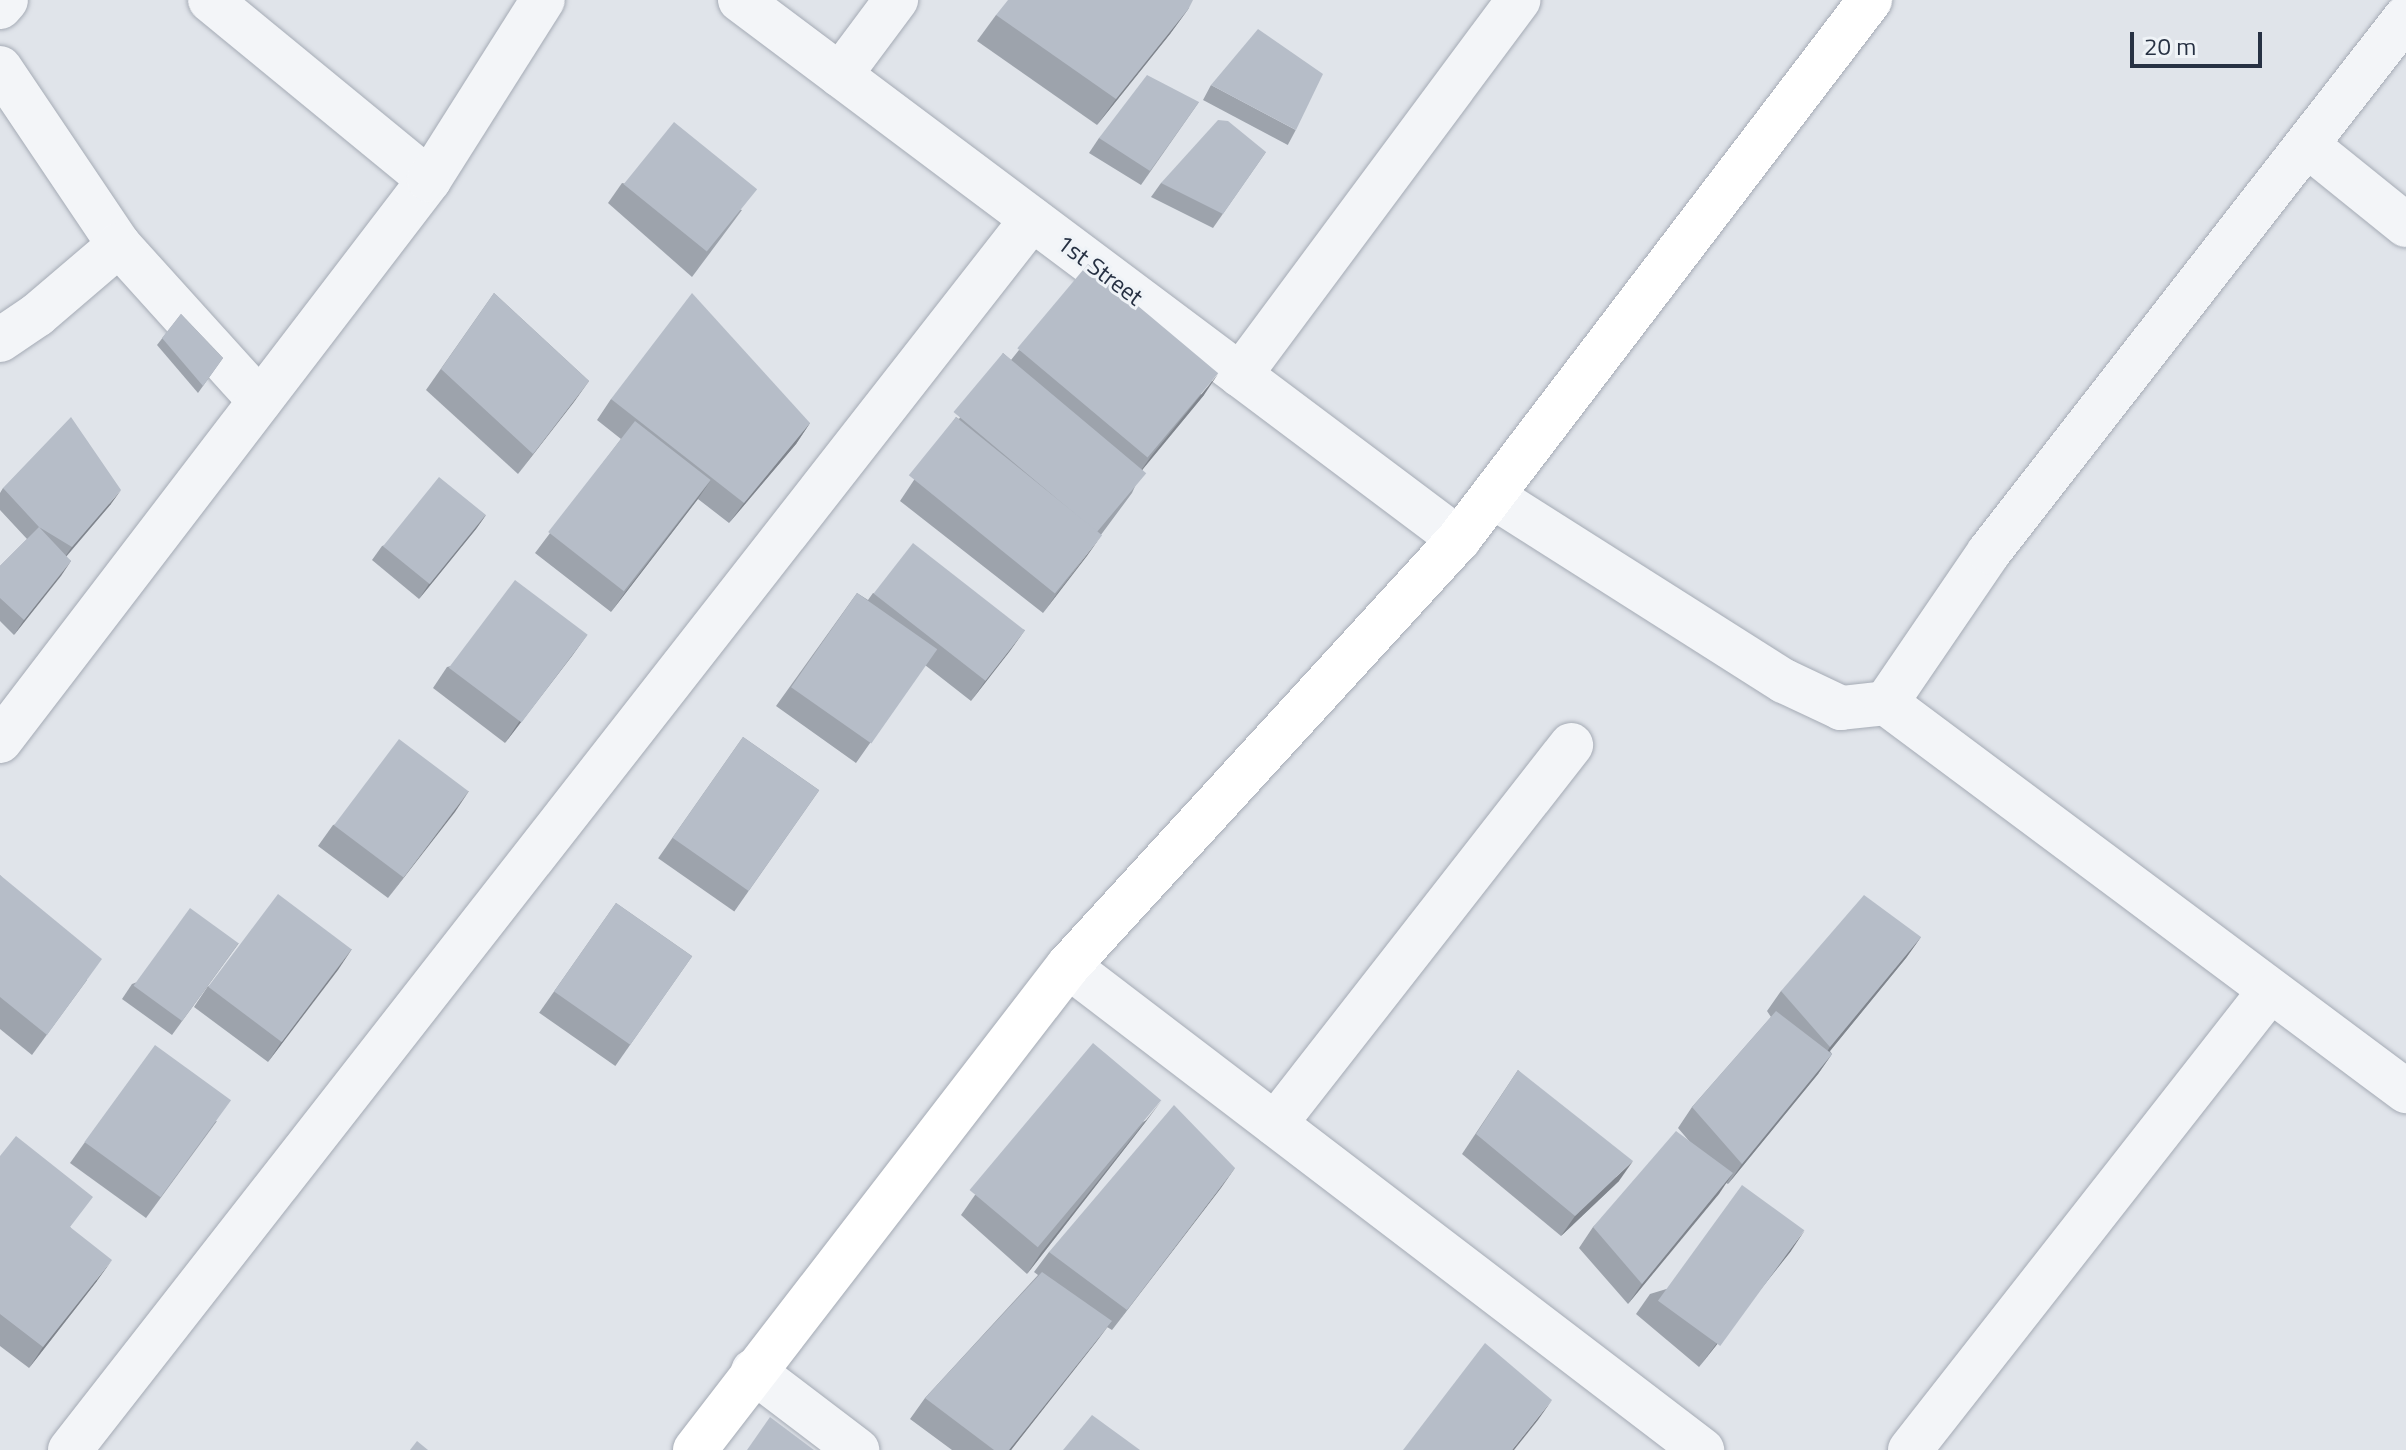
<!DOCTYPE html>
<html>
<head>
<meta charset="utf-8">
<style>
  body { margin:0 }
  #map { position:relative; width:2406px; height:1450px; overflow:hidden; background:#e0e4ea; font-family:"Titillium Web",sans-serif }
  div>[style] { position:absolute }
  .roads { filter:drop-shadow(0 0 2px #a5abb5) drop-shadow(0 0 2px #a5abb5) }
  .street>* { height:44px; margin:-22px; padding:0 22px; transform-origin:22px; border-radius:22px; background:#f3f5f8 }
  .secondary>* { height:44px; margin:-22px; padding:0 22px; transform-origin:22px; border-radius:22px; background:#fff }
  .wall>* { inset:0; background:#9da3ac; transform-origin:0 0 }
  .shaded-wall>* { inset:0; background:#7f848c }
  .building>* { inset:0; background:#b6bdc8; transform-origin:0 0 }
  span { translate:-50% -50%; white-space:nowrap; text-align:center; line-height:1.15; -webkit-text-stroke:6px #eff3f7; paint-order:stroke }
  .street-label { font-size:24px; color:#273143 }
  .scale { position:absolute; left:2130px; top:32px; width:132px; height:36px; box-sizing:border-box; border:4px solid #273143; border-top:0; padding-left:10px; font-size:24px; line-height:28px; white-space:nowrap; color:#273143; -webkit-text-stroke:6px #eff3f7; paint-order:stroke }
</style>
</head>
<body>
<div id="map">
  <div class="roads">
    <div class="street">
      <div style="left:210px;top:0;width:283px;rotate:39.4deg"></div>
      <div style="left:740px;top:0;width:899px;rotate:36.86deg"></div>
      <div style="left:0;top:7px;width:9px;rotate:-49deg"></div>
      <div style="left:0;top:68px;width:213px;rotate:56.1deg"></div>
      <div style="left:119px;top:245px;width:210px;rotate:47.9deg"></div>
      <div style="left:840px;top:75px;width:94px;rotate:-53.3deg"></div>
      <div style="left:2308px;top:146px;width:126px;rotate:38.9deg"></div>
      <div style="left:0;top:340px;width:45px;rotate:-34deg"></div>
      <div style="left:37px;top:315px;width:108px;rotate:-40.5deg"></div>
      <div style="left:1240px;top:375px;width:467px;rotate:-53.4deg"></div>
      <div style="left:1492px;top:496px;width:346px;rotate:32.4deg"></div>
      <div style="left:1784px;top:681px;width:63px;rotate:25.3deg"></div>
      <div style="left:1841px;top:708px;width:45px;rotate:-6.3deg"></div>
      <div style="left:1886px;top:703px;width:183px;rotate:-55.7deg"></div>
      <div style="left:1989px;top:552px;width:678px;rotate:-52.07deg"></div>
      <div style="left:1886px;top:703px;width:649px;rotate:36.73deg"></div>
      <div style="left:0;top:741px;width:706px;rotate:-52.59deg"></div>
      <div style="left:429px;top:180px;width:213px;rotate:-57.7deg"></div>
      <div style="left:1068px;top:966px;width:798px;rotate:37.36deg"></div>
      <div style="left:1275px;top:1124px;width:481px;rotate:-52deg"></div>
      <div style="left:753px;top:1371px;width:131px;rotate:37.2deg"></div>
      <div style="left:70px;top:1450px;width:1562px;rotate:-51.99deg"></div>
      <div style="left:1910px;top:1450px;width:582px;rotate:-51.91deg"></div>
    </div>
    <div class="secondary">
      <div style="left:695px;top:1450px;width:611px;rotate:-52.38deg"></div>
      <div style="left:1068px;top:966px;width:579px;rotate:-47.52deg"></div>
      <div style="left:1459px;top:539px;width:678px;rotate:-52.67deg"></div>
    </div>
  </div>
  <div class="wall">
    <div style="clip-path:polygon(1189px 8px,1170px 34px,1097px 125px,977px 41px,996px 15px)"></div>
    <div style="left:1211px;top:85px;width:96px;height:17px;rotate:28deg"></div>
    <div style="clip-path:polygon(1199px 102px,1141px 185px,1089px 153px,1099px 138px)"></div>
    <div style="clip-path:polygon(1266px 152px,1213px 228px,1151px 197px,1161px 183px)"></div>
    <div style="clip-path:polygon(622px 183px,742px 210px,692px 277px,608px 203px)"></div>
    <div style="clip-path:polygon(494px 293px,589px 381px,518px 474px,426px 390px)"></div>
    <div style="clip-path:polygon(181px 314px,223px 358px,198px 393px,157px 345px)"></div>
    <div style="clip-path:polygon(1019px 350px,1204px 395px,1143px 469px,1132px 493px,1043px 613px,900px 501px,956px 417px,959px 419px,1003px 353px,1011px 360px)"></div>
    <div style="clip-path:polygon(611px 399px,810px 423px,796px 444px,729px 523px,698px 499px,611px 612px,535px 553px,621px 439px,597px 420px)"></div>
    <div style="clip-path:polygon(3px 488px,111px 504px,66px 557px,71px 561px,14px 635px,0 621px,0 566px,27px 539px,0 510px,0 493px)"></div>
    <div style="clip-path:polygon(486px 515px,476px 529px,419px 599px,372px 560px,382px 546px)"></div>
    <div style="clip-path:polygon(857px 593px,868px 600px,873px 593px,1025px 630px,971px 701px,925px 665px,856px 763px,776px 706px)"></div>
    <div style="clip-path:polygon(587px 635px,505px 743px,433px 688px,447px 667px)"></div>
    <div style="left:743px;top:737px;width:93px;height:148px;rotate:35deg"></div>
    <div style="clip-path:polygon(469px 791px,388px 898px,318px 846px,333px 825px)"></div>
    <div style="clip-path:polygon(0 875px,87px 980px,32px 1055px,0 1029px)"></div>
    <div style="left:616px;top:903px;width:93px;height:134px;rotate:35deg"></div>
    <div style="clip-path:polygon(1921px 937px,1906px 958px,1830px 1051px,1832px 1054px,1818px 1074px,1728px 1184px,1726px 1183px,1628px 1304px,1579px 1248px,1593px 1227px,1690px 1142px,1678px 1128px,1692px 1107px,1771px 1017px,1767px 1011px,1781px 991px)"></div>
    <div style="clip-path:polygon(239px 943px,172px 1035px,122px 999px,132px 984px)"></div>
    <div style="clip-path:polygon(352px 949px,268px 1062px,194px 1007px,208px 986px)"></div>
    <div style="clip-path:polygon(1518px 1070px,1619px 1181px,1561px 1236px,1462px 1154px)"></div>
    <div style="clip-path:polygon(1147px 1120px,1027px 1274px,961px 1215px,975px 1195px)"></div>
    <div style="clip-path:polygon(217px 1121px,146px 1218px,70px 1163px,85px 1142px)"></div>
    <div style="clip-path:polygon(0 1156px,71px 1228px,97px 1281px,29px 1368px,0 1346px)"></div>
    <div style="clip-path:polygon(1235px 1168px,1112px 1330px,1107px 1327px,1011px 1450px,952px 1450px,910px 1419px,925px 1398px,1038px 1275px,1034px 1272px,1049px 1252px)"></div>
    <div style="clip-path:polygon(1791px 1251px,1699px 1367px,1636px 1314px,1650px 1294px)"></div>
  </div>
  <div class="shaded-wall">
    <div style="clip-path:polygon(1189px 8px,1170px 34px,1097px 125px,1116px 99px)"></div>
    <div style="clip-path:polygon(1218px 374px,1204px 395px,1137px 476px,1152px 455px)"></div>
    <div style="clip-path:polygon(589px 381px,574px 402px,518px 474px,533px 454px)"></div>
    <div style="clip-path:polygon(810px 423px,796px 444px,729px 523px,744px 503px)"></div>
    <div style="clip-path:polygon(711px 480px,697px 500px,611px 612px,626px 591px)"></div>
    <div style="clip-path:polygon(121px 490px,111px 504px,62px 561px,72px 547px)"></div>
    <div style="clip-path:polygon(486px 515px,476px 529px,419px 599px,429px 584px)"></div>
    <div style="clip-path:polygon(1101px 536px,1087px 556px,1043px 613px,1058px 592px)"></div>
    <div style="clip-path:polygon(71px 561px,61px 576px,14px 635px,24px 620px)"></div>
    <div style="clip-path:polygon(1025px 630px,1010px 651px,971px 701px,986px 680px)"></div>
    <div style="clip-path:polygon(587px 635px,572px 656px,505px 743px,519px 722px)"></div>
    <div style="clip-path:polygon(469px 791px,455px 812px,388px 898px,403px 878px)"></div>
    <div style="clip-path:polygon(1921px 937px,1906px 958px,1816px 1068px,1830px 1047px)"></div>
    <div style="clip-path:polygon(352px 949px,338px 970px,268px 1062px,282px 1041px)"></div>
    <div style="clip-path:polygon(1832px 1054px,1818px 1074px,1728px 1184px,1742px 1164px)"></div>
    <div style="clip-path:polygon(1162px 1100px,1147px 1120px,1027px 1274px,1041px 1253px)"></div>
    <div style="clip-path:polygon(1633px 1161px,1619px 1181px,1561px 1236px,1575px 1216px)"></div>
    <div style="clip-path:polygon(1235px 1168px,1221px 1188px,1112px 1330px,1127px 1310px)"></div>
    <div style="clip-path:polygon(1733px 1173px,1719px 1194px,1628px 1304px,1642px 1284px)"></div>
    <div style="clip-path:polygon(1805px 1230px,1791px 1251px,1699px 1367px,1714px 1347px)"></div>
    <div style="clip-path:polygon(112px 1260px,97px 1281px,29px 1368px,43px 1347px)"></div>
    <div style="clip-path:polygon(1112px 1321px,1097px 1341px,1011px 1450px,1009px 1450px)"></div>
    <div style="clip-path:polygon(1552px 1400px,1538px 1420px,1514px 1450px,1512px 1450px)"></div>
  </div>
  <div class="building">
    <div style="clip-path:polygon(1008px 0,1193px 0,1189px 8px,1116px 99px,996px 15px)"></div>
    <div style="clip-path:polygon(1258px 29px,1323px 74px,1296px 130px,1211px 85px)"></div>
    <div style="clip-path:polygon(1147px 75px,1199px 102px,1150px 171px,1099px 138px)"></div>
    <div style="clip-path:polygon(1218px 120px,1228px 121px,1266px 152px,1223px 214px,1161px 183px)"></div>
    <div style="left:674px;top:122px;width:107px;height:80px;rotate:39deg"></div>
    <div style="left:1088px;top:264px;width:170px;height:110px;rotate:40deg"></div>
    <div style="clip-path:polygon(494px 293px,589px 381px,533px 454px,441px 369px)"></div>
    <div style="clip-path:polygon(692px 293px,810px 423px,744px 503px,611px 399px)"></div>
    <div style="clip-path:polygon(181px 314px,223px 358px,203px 386px,162px 338px)"></div>
    <div style="left:1003px;top:353px;width:187px;height:77px;rotate:40deg"></div>
    <div style="clip-path:polygon(71px 417px,121px 490px,72px 547px,39px 527px,71px 561px,24px 620px,0 598px,0 566px,39px 527px,3px 488px)"></div>
    <div style="left:956px;top:417px;width:188px;height:75px;rotate:39deg"></div>
    <div style="left:635px;top:421px;width:96px;height:141px;rotate:38deg"></div>
    <div style="left:439px;top:477px;width:60px;height:89px;rotate:39deg"></div>
    <div style="left:913px;top:543px;width:142px;height:64px;rotate:38deg"></div>
    <div style="left:515px;top:580px;width:91px;height:110px;rotate:37deg"></div>
    <div style="left:857px;top:593px;width:98px;height:115px;rotate:35deg"></div>
    <div style="left:743px;top:737px;width:93px;height:123px;rotate:35deg"></div>
    <div style="left:399px;top:739px;width:87px;height:108px;rotate:37deg"></div>
    <div style="clip-path:polygon(0 875px,102px 959px,47px 1035px,0 997px)"></div>
    <div style="left:278px;top:894px;width:92px;height:116px;rotate:37deg"></div>
    <div style="clip-path:polygon(1864px 895px,1921px 937px,1830px 1047px,1781px 991px)"></div>
    <div style="left:616px;top:903px;width:93px;height:108px;rotate:35deg"></div>
    <div style="left:190px;top:908px;width:60px;height:96px;rotate:36deg"></div>
    <div style="clip-path:polygon(1776px 1011px,1832px 1054px,1742px 1164px,1692px 1107px)"></div>
    <div style="left:1093px;top:1043px;width:89px;height:192px;rotate:40deg"></div>
    <div style="left:155px;top:1045px;width:94px;height:120px;rotate:36deg"></div>
    <div style="clip-path:polygon(1518px 1070px,1633px 1161px,1575px 1216px,1476px 1134px)"></div>
    <div style="clip-path:polygon(1174px 1105px,1235px 1168px,1127px 1310px,1049px 1252px)"></div>
    <div style="clip-path:polygon(1676px 1131px,1733px 1173px,1642px 1284px,1593px 1227px)"></div>
    <div style="clip-path:polygon(16px 1136px,93px 1197px,70px 1227px,112px 1260px,43px 1347px,0 1314px,0 1156px)"></div>
    <div style="left:1742px;top:1185px;width:77px;height:143px;rotate:36deg"></div>
    <div style="clip-path:polygon(1042px 1272px,1112px 1321px,1009px 1450px,994px 1450px,925px 1398px)"></div>
    <div style="clip-path:polygon(1485px 1343px,1552px 1400px,1512px 1450px,1403px 1450px)"></div>
    <div style="clip-path:polygon(1092px 1415px,1140px 1450px,1063px 1450px)"></div>
    <div style="clip-path:polygon(770px 1417px,814px 1450px,747px 1450px)"></div>
    <div style="clip-path:polygon(417px 1441px,428px 1450px,410px 1450px)"></div>
  </div>
  <div class="street-label">
    <span style="left:1100px;top:270px;rotate:37deg">1st Street</span>
  </div>
  <div class="scale">20 m</div>
</div>
</body>
</html>
